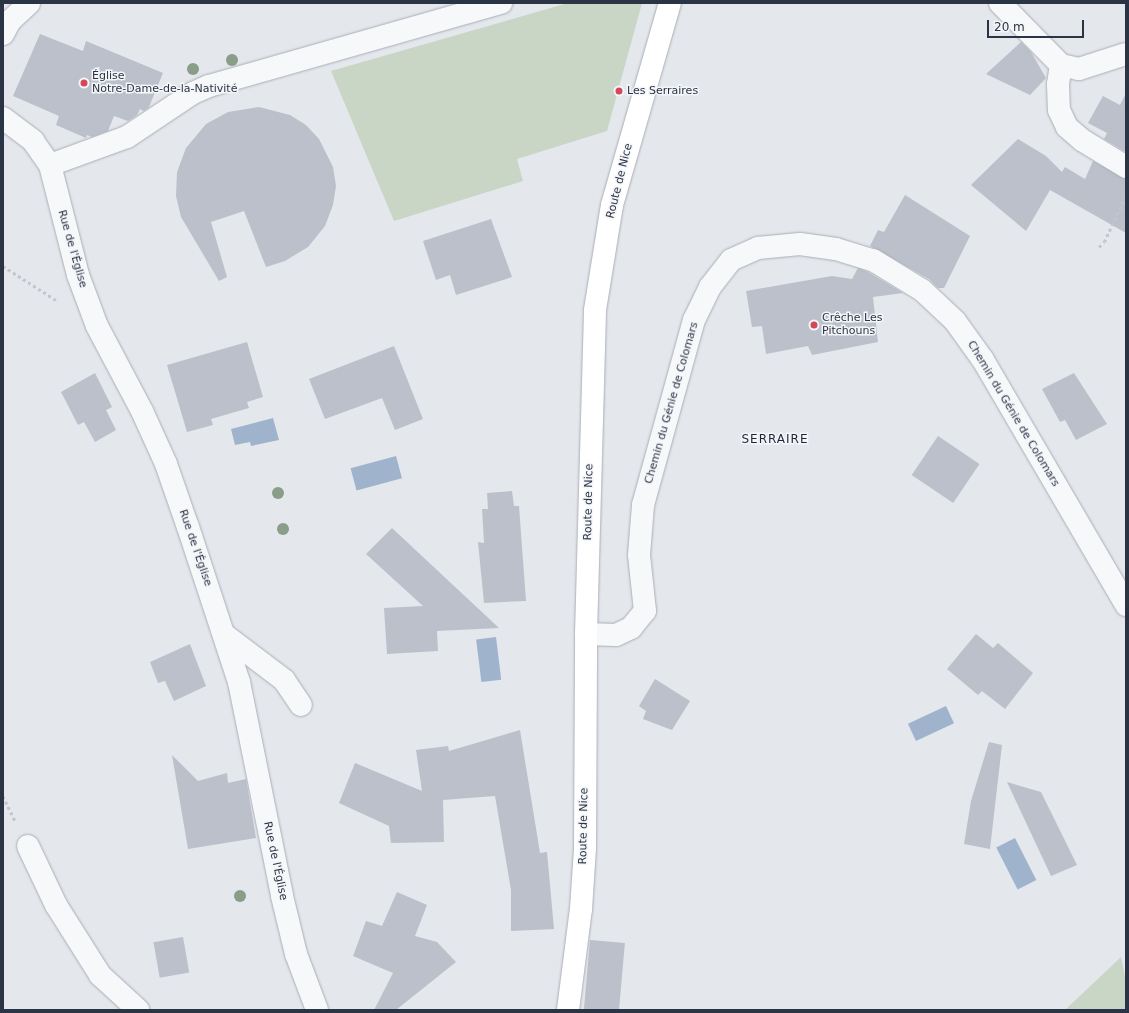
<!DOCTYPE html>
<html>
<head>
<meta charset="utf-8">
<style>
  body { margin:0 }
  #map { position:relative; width:1129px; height:1013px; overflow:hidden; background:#e4e7ec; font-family:"DejaVu Sans",sans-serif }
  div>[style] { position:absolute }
  .green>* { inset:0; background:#c9d6c5 }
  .water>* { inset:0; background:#9fb4cc; transform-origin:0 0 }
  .building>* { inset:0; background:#bbc0ca; transform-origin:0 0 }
  .path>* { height:2.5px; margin-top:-1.25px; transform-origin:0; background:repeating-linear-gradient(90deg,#c2c5cb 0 3px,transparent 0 6px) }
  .roads { filter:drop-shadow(0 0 1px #a9aeb7) drop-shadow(0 0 1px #a9aeb7) }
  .minor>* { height:22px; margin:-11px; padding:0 11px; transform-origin:11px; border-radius:11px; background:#f7f8fa }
  .major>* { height:22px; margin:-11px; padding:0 11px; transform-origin:11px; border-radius:11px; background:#fff }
  .trees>* { width:12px; height:12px; margin:-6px; border-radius:50%; background:#899d89 }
  .dots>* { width:11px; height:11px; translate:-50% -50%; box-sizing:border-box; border:2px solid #f4f6f9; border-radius:50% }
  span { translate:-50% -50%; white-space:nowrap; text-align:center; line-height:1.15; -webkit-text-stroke:3px #f4f6f9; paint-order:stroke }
  .poi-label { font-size:11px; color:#2b3445 }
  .left { translate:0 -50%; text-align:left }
  .street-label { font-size:11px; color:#2b3445 }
  .neighbourhood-label { font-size:12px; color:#1d2536; letter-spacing:1px }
  .frame { position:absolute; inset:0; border:4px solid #2b3445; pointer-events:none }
  .scale { position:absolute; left:987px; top:20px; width:97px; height:18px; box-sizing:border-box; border:2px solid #2b3445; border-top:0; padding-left:5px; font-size:12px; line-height:14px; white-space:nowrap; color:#2b3445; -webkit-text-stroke:3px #f4f6f9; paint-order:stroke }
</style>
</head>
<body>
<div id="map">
  <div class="green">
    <div style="clip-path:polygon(568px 3px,642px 3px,607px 131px,517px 159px,523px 181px,394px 221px,331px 71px)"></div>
    <div style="clip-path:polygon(1121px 957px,1126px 981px,1126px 1010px,1065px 1010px)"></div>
  </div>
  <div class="water">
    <div style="clip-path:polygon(273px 418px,279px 440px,251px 446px,250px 442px,235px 445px,231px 429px)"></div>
    <div style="left:396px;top:456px;width:23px;height:47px;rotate:75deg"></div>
    <div style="left:496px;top:637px;width:43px;height:20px;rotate:83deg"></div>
    <div style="left:946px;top:706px;width:19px;height:42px;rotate:65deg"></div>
    <div style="left:1015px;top:838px;width:47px;height:21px;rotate:63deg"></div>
  </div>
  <div class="building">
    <div style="clip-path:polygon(40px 34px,83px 51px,86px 41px,163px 73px,149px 107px,144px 111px,140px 109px,137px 115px,128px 121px,114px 116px,108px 131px,92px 137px,87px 135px,86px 138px,56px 125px,59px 116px,13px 96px)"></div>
    <div style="clip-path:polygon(1021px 42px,1031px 52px,1046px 78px,1030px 95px,986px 74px)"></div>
    <div style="clip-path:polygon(1126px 93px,1126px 152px,1104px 139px,1107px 133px,1088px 123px,1103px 96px,1120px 105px)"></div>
    <div style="clip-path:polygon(259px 107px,290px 115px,306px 125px,319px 139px,333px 167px,336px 186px,333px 205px,325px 226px,308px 247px,285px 261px,266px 267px,244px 211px,211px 222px,227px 277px,219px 281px,181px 217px,176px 196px,177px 172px,186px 148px,206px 124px,228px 112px)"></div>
    <div style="clip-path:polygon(1018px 139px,1046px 156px,1062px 172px,1065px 167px,1085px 179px,1093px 161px,1126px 179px,1126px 233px,1050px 190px,1026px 231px,971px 185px)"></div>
    <div style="clip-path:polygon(905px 195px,970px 236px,944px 288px,938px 288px,929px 279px,870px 246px,878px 230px,884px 232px)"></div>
    <div style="clip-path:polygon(491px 219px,512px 277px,456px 295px,450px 275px,436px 280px,423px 241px)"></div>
    <div style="clip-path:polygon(858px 268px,868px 272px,903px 293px,873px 297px,878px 342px,812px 355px,808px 346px,766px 354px,762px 326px,752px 327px,746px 291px,832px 276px,852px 279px)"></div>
    <div style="clip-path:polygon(247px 342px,263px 397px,247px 402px,249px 408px,211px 419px,213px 425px,187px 432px,167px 365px)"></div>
    <div style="clip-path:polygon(394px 346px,423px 419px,395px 430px,382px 398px,325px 419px,309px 379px)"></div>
    <div style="clip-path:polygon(95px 373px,112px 407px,106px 410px,116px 430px,95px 442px,84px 422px,78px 425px,61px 392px)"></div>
    <div style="clip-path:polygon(1074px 373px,1107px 424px,1076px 440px,1065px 420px,1060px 422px,1042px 389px)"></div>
    <div style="left:938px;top:436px;width:50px;height:47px;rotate:34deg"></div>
    <div style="clip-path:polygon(512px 491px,514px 506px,519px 506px,526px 601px,484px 603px,478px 542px,484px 543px,482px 509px,488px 509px,487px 493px)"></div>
    <div style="clip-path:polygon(392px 528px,499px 628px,437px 631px,438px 651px,387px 654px,384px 608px,423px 606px,366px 554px)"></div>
    <div style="clip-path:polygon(976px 634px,993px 648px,998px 643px,1033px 673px,1005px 709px,982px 691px,978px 695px,947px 669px)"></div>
    <div style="clip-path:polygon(190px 644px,206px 686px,174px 701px,165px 681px,158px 683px,150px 662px)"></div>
    <div style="clip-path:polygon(655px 679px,690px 701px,672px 730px,643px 719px,646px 711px,639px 706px)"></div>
    <div style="clip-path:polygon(520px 730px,540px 853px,547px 852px,554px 929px,511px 931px,511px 890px,495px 796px,443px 800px,444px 842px,391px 843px,389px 826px,339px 803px,355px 763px,422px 791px,416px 750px,448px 746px,449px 751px)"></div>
    <div style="clip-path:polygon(989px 742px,1002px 745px,990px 849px,964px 844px,971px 801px)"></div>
    <div style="clip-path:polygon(172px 755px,198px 781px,227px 773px,228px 783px,246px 779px,256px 838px,188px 849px)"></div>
    <div style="clip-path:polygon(1007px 782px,1041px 792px,1077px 865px,1051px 876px)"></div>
    <div style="clip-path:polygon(397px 892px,427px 905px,415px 936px,437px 942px,456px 962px,396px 1010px,374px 1010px,393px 973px,353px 956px,366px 921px,382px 926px)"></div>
    <div style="left:183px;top:937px;width:36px;height:30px;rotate:80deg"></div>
    <div style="left:590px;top:940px;width:35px;height:71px;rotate:5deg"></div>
  </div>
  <div class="path">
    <div style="left:1099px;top:247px;width:7px;rotate:-45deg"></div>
    <div style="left:1104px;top:242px;width:52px;rotate:-64.9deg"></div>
    <div style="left:3px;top:266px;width:63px;rotate:32.7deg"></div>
    <div style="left:3px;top:796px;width:28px;rotate:64deg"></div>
  </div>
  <div class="roads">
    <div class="minor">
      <div style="left:1000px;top:3px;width:87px;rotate:45.5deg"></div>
      <div style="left:1061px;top:65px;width:18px;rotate:13deg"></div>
      <div style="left:1079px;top:69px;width:49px;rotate:-17.7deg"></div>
      <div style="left:3px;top:34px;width:15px;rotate:-62deg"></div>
      <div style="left:10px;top:21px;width:26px;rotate:-43deg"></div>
      <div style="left:1061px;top:65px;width:19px;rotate:99deg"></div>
      <div style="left:1058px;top:84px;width:26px;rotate:88deg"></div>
      <div style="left:1059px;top:110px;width:19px;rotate:65deg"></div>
      <div style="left:1067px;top:127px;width:20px;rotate:41deg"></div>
      <div style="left:1082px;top:140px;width:52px;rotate:31.5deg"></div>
      <div style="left:3px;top:118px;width:38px;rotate:37deg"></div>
      <div style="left:33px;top:141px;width:29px;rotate:55deg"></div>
      <div style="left:50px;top:165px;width:114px;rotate:75.7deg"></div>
      <div style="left:78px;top:275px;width:54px;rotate:69.6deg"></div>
      <div style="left:97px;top:326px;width:96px;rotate:62.1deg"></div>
      <div style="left:142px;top:411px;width:58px;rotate:65.6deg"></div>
      <div style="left:166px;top:464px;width:67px;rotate:70.8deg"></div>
      <div style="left:188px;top:527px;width:163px;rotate:71.8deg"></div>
      <div style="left:239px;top:682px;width:218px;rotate:78.6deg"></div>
      <div style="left:282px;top:896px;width:60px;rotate:76.4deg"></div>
      <div style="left:296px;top:954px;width:60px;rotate:69.4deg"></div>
      <div style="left:50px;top:165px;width:82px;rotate:-20deg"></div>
      <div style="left:127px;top:137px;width:79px;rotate:-33.7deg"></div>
      <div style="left:193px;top:93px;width:17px;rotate:-24deg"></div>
      <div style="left:209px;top:86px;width:304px;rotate:-15.9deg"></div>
      <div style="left:586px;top:634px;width:30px;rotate:2deg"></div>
      <div style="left:616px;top:635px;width:17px;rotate:-25deg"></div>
      <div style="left:631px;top:628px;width:22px;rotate:-51deg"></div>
      <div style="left:645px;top:611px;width:56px;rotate:-96.1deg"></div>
      <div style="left:639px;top:555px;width:50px;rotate:-85.4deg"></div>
      <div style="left:643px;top:505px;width:192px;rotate:-74.6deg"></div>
      <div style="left:694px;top:320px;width:37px;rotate:-64deg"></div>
      <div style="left:710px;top:287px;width:34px;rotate:-52deg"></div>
      <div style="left:731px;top:260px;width:30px;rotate:-24deg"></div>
      <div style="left:758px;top:248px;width:42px;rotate:-5.4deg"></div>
      <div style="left:800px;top:244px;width:36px;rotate:8deg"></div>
      <div style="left:836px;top:249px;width:39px;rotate:17deg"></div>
      <div style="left:873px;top:260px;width:57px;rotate:31.5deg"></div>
      <div style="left:922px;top:290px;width:45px;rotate:43.2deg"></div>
      <div style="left:955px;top:321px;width:48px;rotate:54.3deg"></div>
      <div style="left:983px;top:360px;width:284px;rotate:59.7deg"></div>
      <div style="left:226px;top:636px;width:73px;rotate:37.2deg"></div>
      <div style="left:284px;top:680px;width:30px;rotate:56deg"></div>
      <div style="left:28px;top:846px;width:65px;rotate:64.6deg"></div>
      <div style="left:56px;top:905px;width:83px;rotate:57.8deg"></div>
      <div style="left:100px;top:975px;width:52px;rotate:42.6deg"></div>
    </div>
    <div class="major">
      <div style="left:568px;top:1010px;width:102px;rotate:-82.7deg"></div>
      <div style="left:581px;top:909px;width:61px;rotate:-86.2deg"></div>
      <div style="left:585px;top:848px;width:214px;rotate:-89.7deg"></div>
      <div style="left:586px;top:634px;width:324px;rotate:-88.4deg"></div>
      <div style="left:595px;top:310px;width:106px;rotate:-80.8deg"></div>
      <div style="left:612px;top:205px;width:210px;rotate:-74deg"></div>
    </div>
  </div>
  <div class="trees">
    <div style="left:232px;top:60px"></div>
    <div style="left:193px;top:69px"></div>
    <div style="left:278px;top:493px"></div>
    <div style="left:283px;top:529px"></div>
    <div style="left:240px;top:896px"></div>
  </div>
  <div class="dots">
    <div style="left:84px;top:83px;background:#d1495b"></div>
    <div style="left:619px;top:91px;background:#d1495b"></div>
    <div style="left:814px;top:325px;background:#d1495b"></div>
  </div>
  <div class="poi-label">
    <span class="left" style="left:92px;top:83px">Église<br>Notre-Dame-de-la-Nativité</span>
    <span class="left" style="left:627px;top:91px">Les Serraires</span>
    <span class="left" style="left:822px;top:325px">Crêche Les<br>Pitchouns</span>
  </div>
  <div class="street-label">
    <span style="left:620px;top:181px;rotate:-76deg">Route de Nice</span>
    <span style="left:72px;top:249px;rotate:74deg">Rue de l'Église</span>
    <span style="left:672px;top:403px;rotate:-74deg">Chemin du Génie de Colomars</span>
    <span style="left:1013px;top:414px;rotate:59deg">Chemin du Génie de Colomars</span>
    <span style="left:589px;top:502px;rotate:-89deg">Route de Nice</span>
    <span style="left:195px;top:548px;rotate:71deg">Rue de l'Église</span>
    <span style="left:584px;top:826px;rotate:-89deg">Route de Nice</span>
    <span style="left:275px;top:861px;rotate:78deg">Rue de l'Église</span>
  </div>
  <div class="neighbourhood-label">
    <span style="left:775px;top:440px">SERRAIRE</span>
  </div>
  <div class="frame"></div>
  <div class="scale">20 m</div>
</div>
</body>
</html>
